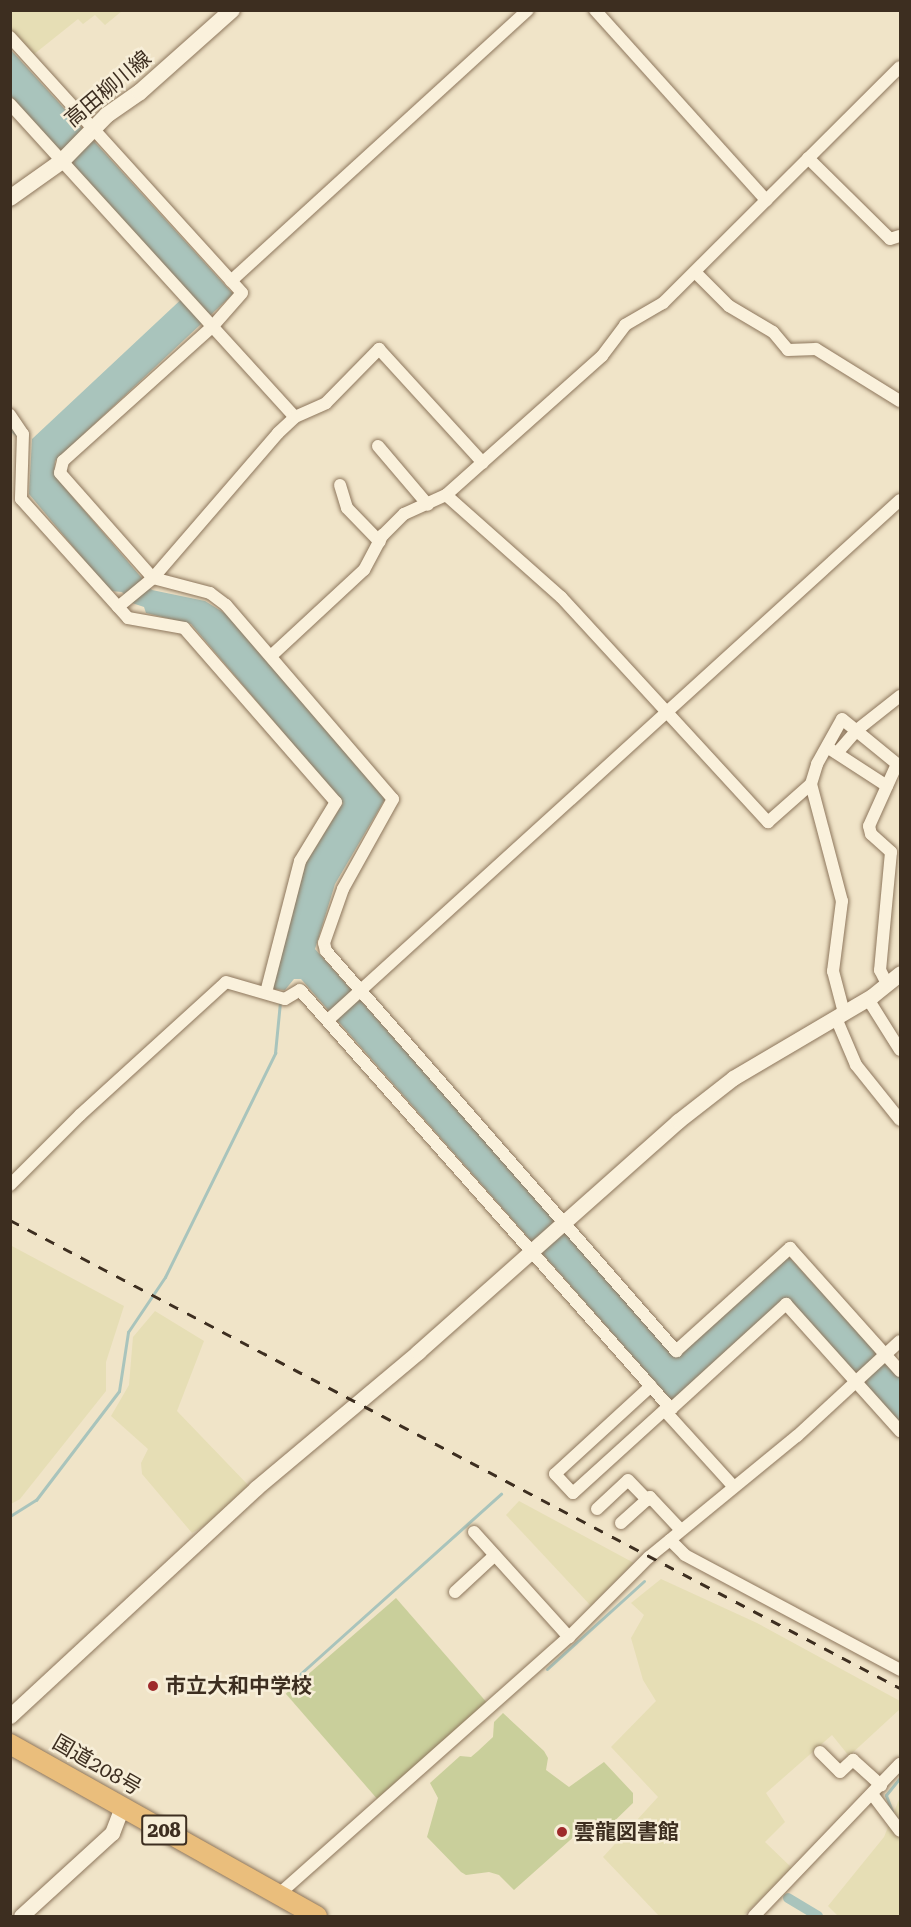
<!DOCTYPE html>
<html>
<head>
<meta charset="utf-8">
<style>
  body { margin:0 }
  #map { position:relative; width:911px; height:1927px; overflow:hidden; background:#f0e4c8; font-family:"Roboto Serif","Noto Sans JP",serif }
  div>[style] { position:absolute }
  .farmland>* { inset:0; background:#e6deb5 }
  .green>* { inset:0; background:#c9cf9b; transform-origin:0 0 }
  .water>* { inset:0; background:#a9c4bc }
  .stream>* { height:3px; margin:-1.5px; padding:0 1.5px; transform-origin:1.5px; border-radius:1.5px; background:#a9c4bc }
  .canal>* { height:10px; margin:-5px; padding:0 5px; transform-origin:5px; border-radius:5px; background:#a9c4bc }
  .roads { filter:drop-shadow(0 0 2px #8d765c) drop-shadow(0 0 2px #8d765c) }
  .minor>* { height:12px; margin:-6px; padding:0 6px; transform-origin:6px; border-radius:6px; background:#faf1dc }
  .tertiary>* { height:15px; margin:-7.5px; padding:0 7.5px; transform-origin:7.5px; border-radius:7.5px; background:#faf1dc }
  .secondary>* { height:16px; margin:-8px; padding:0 8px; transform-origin:8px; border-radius:8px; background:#faf1dc }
  .trunk>* { height:20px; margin:-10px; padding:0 10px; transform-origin:10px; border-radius:10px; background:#eabe7c }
  .rail>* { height:3px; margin-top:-1.5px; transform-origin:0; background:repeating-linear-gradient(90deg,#3d2e20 0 10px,transparent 0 20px) }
  .dots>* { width:16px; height:16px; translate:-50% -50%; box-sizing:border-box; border:3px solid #f7eed8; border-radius:50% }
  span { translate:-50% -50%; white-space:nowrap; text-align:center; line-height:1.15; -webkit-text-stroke:5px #f7eed8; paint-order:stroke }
  .shield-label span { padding:2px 4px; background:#f7eed8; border:2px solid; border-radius:4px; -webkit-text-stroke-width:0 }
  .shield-label { font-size:20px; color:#3d2e20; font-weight:700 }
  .street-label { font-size:21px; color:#3d2e20 }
  .poi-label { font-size:21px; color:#3d2e20; font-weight:700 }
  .left { translate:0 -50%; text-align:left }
  .frame { position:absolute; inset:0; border:12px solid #3d2e20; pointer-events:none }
</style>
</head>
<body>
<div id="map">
  <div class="farmland">
    <div style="clip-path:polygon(11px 11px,122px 11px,105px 25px,95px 15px,83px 24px,78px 19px,33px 55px,11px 31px)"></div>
    <div style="clip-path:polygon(10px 1245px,124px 1306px,106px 1362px,106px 1391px,20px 1499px,11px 1504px)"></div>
    <div style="clip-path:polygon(155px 1311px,204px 1341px,177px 1411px,249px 1486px,209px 1523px,192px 1533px,142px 1474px,141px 1463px,148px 1449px,111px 1416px,129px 1385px,133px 1337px)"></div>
    <div style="clip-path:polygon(519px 1501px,634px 1563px,591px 1606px,506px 1515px)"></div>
    <div style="clip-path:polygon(661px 1579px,757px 1623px,900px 1701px,900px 1709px,849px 1756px,832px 1735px,766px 1793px,785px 1822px,765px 1842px,792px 1868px,743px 1916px,659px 1916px,603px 1857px,658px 1797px,611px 1747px,656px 1701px,643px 1680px,631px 1638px,644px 1615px,631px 1603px)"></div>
    <div style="clip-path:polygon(900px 1797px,900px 1916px,838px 1916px,828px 1906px,884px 1837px)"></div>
  </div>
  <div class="green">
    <div style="left:396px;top:1598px;width:139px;height:146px;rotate:49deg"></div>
    <div style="clip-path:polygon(503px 1713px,544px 1751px,548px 1758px,546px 1770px,569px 1787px,604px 1762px,633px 1793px,633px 1803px,602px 1833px,594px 1825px,590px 1829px,587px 1825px,514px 1890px,499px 1875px,489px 1872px,466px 1875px,461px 1872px,427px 1837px,438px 1798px,430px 1783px,460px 1756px,471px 1757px,478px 1751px,493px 1737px,494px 1722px)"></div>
  </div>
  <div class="water">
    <div style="clip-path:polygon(10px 49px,233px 294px,55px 461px,54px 475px,152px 590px,205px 601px,226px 614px,385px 799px,335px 884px,315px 949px,676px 1357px,788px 1256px,900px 1377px,900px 1424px,788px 1300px,673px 1402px,301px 979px,294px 979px,285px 990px,271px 989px,306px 863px,343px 803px,191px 624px,146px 613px,144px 607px,132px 603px,122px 592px,110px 591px,29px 494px,32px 439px,188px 293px,11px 96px)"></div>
  </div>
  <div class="stream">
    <div style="left:10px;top:429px;width:11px;rotate:41deg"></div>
    <div style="left:10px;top:1516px;width:31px;rotate:-32deg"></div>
    <div style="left:36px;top:1500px;width:137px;rotate:-52.7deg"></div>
    <div style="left:119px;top:1391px;width:60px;rotate:-81.3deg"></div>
    <div style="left:128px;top:1332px;width:66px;rotate:-56.1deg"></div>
    <div style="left:165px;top:1277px;width:250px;rotate:-63.8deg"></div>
    <div style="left:275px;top:1053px;width:51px;rotate:-84.4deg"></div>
    <div style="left:547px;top:1669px;width:131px;rotate:-42.2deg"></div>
    <div style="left:289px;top:1684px;width:285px;rotate:-41.9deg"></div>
    <div style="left:892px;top:1811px;width:17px;rotate:-111deg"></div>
    <div style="left:886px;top:1795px;width:22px;rotate:-51deg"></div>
  </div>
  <div class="canal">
    <div style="left:788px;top:1898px;width:35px;rotate:31deg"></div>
  </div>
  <div class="roads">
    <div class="minor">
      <div style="left:595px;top:10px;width:256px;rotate:48deg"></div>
      <div style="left:10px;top:37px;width:345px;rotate:47.8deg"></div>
      <div style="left:242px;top:293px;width:44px;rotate:131.3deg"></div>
      <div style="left:213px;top:326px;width:202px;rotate:138deg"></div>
      <div style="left:63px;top:461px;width:12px;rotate:104deg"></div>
      <div style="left:60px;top:473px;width:140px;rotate:48.5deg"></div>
      <div style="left:153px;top:578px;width:59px;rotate:14.7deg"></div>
      <div style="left:210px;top:593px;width:20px;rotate:37deg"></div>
      <div style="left:226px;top:605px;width:256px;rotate:49.3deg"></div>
      <div style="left:393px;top:799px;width:103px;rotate:119.1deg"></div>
      <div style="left:343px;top:889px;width:57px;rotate:109.4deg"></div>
      <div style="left:324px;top:943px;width:8px;rotate:76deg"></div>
      <div style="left:326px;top:951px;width:532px;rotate:48.81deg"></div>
      <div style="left:676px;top:1351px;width:154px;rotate:-42.1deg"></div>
      <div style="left:790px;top:1248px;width:165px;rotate:48.2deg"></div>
      <div style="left:10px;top:104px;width:423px;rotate:47.7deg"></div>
      <div style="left:808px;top:158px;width:115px;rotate:44.6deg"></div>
      <div style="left:890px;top:239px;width:10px;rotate:-17deg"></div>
      <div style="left:695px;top:272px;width:48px;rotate:45deg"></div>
      <div style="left:729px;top:306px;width:51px;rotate:30.6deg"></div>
      <div style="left:773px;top:332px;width:23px;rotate:50deg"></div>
      <div style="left:788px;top:350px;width:28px;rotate:-2deg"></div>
      <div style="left:816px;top:349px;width:99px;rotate:31.8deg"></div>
      <div style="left:231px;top:281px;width:402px;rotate:-42.4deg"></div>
      <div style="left:10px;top:415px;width:23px;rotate:56deg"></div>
      <div style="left:23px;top:434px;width:65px;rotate:91.8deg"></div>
      <div style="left:21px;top:499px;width:160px;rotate:48deg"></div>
      <div style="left:128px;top:618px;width:57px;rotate:10.1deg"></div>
      <div style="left:184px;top:628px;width:231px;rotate:48.9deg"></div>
      <div style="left:336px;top:802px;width:69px;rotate:121.4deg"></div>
      <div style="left:300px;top:861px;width:135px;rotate:104.5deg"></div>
      <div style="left:378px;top:446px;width:77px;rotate:49.7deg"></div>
      <div style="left:340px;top:485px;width:24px;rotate:73deg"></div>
      <div style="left:347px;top:508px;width:47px;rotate:45.9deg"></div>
      <div style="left:446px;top:495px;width:154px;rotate:41.6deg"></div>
      <div style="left:561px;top:597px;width:306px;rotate:47.4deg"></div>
      <div style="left:768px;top:822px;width:57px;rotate:-41.5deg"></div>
      <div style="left:811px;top:784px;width:21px;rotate:-73deg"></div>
      <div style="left:817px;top:764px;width:51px;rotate:-60.9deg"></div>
      <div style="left:842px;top:719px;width:71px;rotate:39.3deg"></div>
      <div style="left:897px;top:764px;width:68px;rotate:114.3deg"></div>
      <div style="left:869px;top:826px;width:8px;rotate:76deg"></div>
      <div style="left:871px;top:834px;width:27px;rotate:42deg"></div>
      <div style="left:891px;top:852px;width:119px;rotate:95.3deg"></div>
      <div style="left:880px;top:970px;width:16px;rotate:63deg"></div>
      <div style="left:118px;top:607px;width:45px;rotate:-39.6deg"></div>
      <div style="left:153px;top:578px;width:191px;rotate:-49.2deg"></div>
      <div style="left:278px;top:433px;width:23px;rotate:-43deg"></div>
      <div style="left:295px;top:417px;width:34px;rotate:-24deg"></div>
      <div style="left:326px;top:403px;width:76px;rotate:-45.5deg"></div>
      <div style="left:379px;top:349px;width:154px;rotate:47.6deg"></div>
      <div style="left:271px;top:656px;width:127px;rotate:-42.8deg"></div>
      <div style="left:364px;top:570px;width:40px;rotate:-62deg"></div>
      <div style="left:383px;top:535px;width:30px;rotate:-45deg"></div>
      <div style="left:404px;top:514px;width:46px;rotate:-24.3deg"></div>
      <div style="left:446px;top:495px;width:209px;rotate:-41.7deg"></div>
      <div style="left:602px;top:356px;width:39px;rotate:-53deg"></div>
      <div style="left:625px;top:325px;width:44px;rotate:-30.1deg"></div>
      <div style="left:663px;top:303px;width:334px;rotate:-44.9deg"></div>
      <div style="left:830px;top:749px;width:68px;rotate:33deg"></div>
      <div style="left:837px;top:753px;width:30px;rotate:-49deg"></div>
      <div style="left:857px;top:730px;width:55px;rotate:-38.3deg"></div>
      <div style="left:811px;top:784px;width:121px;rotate:75.2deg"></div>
      <div style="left:842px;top:901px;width:71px;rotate:97.3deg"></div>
      <div style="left:833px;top:971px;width:43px;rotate:75.3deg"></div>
      <div style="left:868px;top:999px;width:60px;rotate:57.9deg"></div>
      <div style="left:836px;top:1018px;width:51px;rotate:66.9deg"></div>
      <div style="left:856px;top:1065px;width:70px;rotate:51.3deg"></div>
      <div style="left:328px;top:1020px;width:773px;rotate:-42.27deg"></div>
      <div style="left:10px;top:1185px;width:99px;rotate:-45deg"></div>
      <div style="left:80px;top:1115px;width:197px;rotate:-42.3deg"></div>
      <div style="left:226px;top:982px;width:61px;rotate:16.1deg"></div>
      <div style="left:285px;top:999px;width:17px;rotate:-31deg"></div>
      <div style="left:300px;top:990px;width:560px;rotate:48.48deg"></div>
      <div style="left:671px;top:1409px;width:156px;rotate:-42.4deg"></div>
      <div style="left:786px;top:1304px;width:171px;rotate:48.1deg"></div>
      <div style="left:651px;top:1386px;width:130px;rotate:137.5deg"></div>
      <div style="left:555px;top:1474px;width:26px;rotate:47deg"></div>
      <div style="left:573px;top:1493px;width:130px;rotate:-42.2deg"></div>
      <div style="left:665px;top:1411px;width:101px;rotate:47.8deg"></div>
      <div style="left:597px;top:1509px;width:42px;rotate:-43.1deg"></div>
      <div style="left:628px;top:1480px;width:28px;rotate:46deg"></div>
      <div style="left:621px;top:1523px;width:39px;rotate:-42deg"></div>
      <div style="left:650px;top:1497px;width:45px;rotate:46.8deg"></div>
      <div style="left:474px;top:1532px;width:142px;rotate:47.9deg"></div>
      <div style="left:670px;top:1540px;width:21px;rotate:45deg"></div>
      <div style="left:685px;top:1555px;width:244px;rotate:28.1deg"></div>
      <div style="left:455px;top:1592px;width:54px;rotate:-42.8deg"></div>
      <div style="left:820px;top:1752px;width:28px;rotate:45deg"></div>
      <div style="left:840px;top:1772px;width:18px;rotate:-43deg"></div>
      <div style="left:853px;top:1760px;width:38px;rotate:42deg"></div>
      <div style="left:872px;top:1794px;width:46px;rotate:52.9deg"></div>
      <div style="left:278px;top:1895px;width:389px;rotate:-41.6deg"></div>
      <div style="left:569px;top:1637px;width:113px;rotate:-45deg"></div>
      <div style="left:649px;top:1557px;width:191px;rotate:-39.3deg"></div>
      <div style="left:797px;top:1436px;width:140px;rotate:-42.7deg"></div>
      <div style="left:754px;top:1916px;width:211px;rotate:-46.2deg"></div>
    </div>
    <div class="tertiary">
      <div style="left:10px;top:1716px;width:335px;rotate:-42.8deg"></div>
      <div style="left:256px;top:1488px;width:212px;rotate:-40deg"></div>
      <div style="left:418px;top:1352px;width:348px;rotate:-41.6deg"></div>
      <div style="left:678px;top:1121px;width:70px;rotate:-38deg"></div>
      <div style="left:733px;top:1078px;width:161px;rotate:-30.5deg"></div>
      <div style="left:872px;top:996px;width:36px;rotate:-39deg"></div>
      <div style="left:21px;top:1916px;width:123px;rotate:-42.4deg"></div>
      <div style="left:112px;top:1833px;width:28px;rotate:-69deg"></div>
    </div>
    <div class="secondary">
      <div style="left:10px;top:198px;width:64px;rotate:-35.4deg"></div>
      <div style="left:62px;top:161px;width:64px;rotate:-45.6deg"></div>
      <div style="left:107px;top:115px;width:40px;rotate:-34.9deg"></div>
      <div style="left:140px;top:92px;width:123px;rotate:-41.7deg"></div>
    </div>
    <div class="trunk">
      <div style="left:10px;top:1744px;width:352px;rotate:29.3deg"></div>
    </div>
  </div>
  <div class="rail">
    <div style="left:10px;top:1220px;width:1006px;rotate:27.74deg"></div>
  </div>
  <div class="dots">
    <div style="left:153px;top:1686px;background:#9e2a2b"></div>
    <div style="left:562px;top:1832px;background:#9e2a2b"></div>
  </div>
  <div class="shield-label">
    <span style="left:164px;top:1830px">208</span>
  </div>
  <div class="street-label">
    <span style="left:108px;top:89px;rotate:-40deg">高田柳川線</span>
    <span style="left:97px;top:1765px;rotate:30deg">国道208号</span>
  </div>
  <div class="poi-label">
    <span class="left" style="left:165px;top:1686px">市立大和中学校</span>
    <span class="left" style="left:574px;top:1832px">雲龍図書館</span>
  </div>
  <div class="frame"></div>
</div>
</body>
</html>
